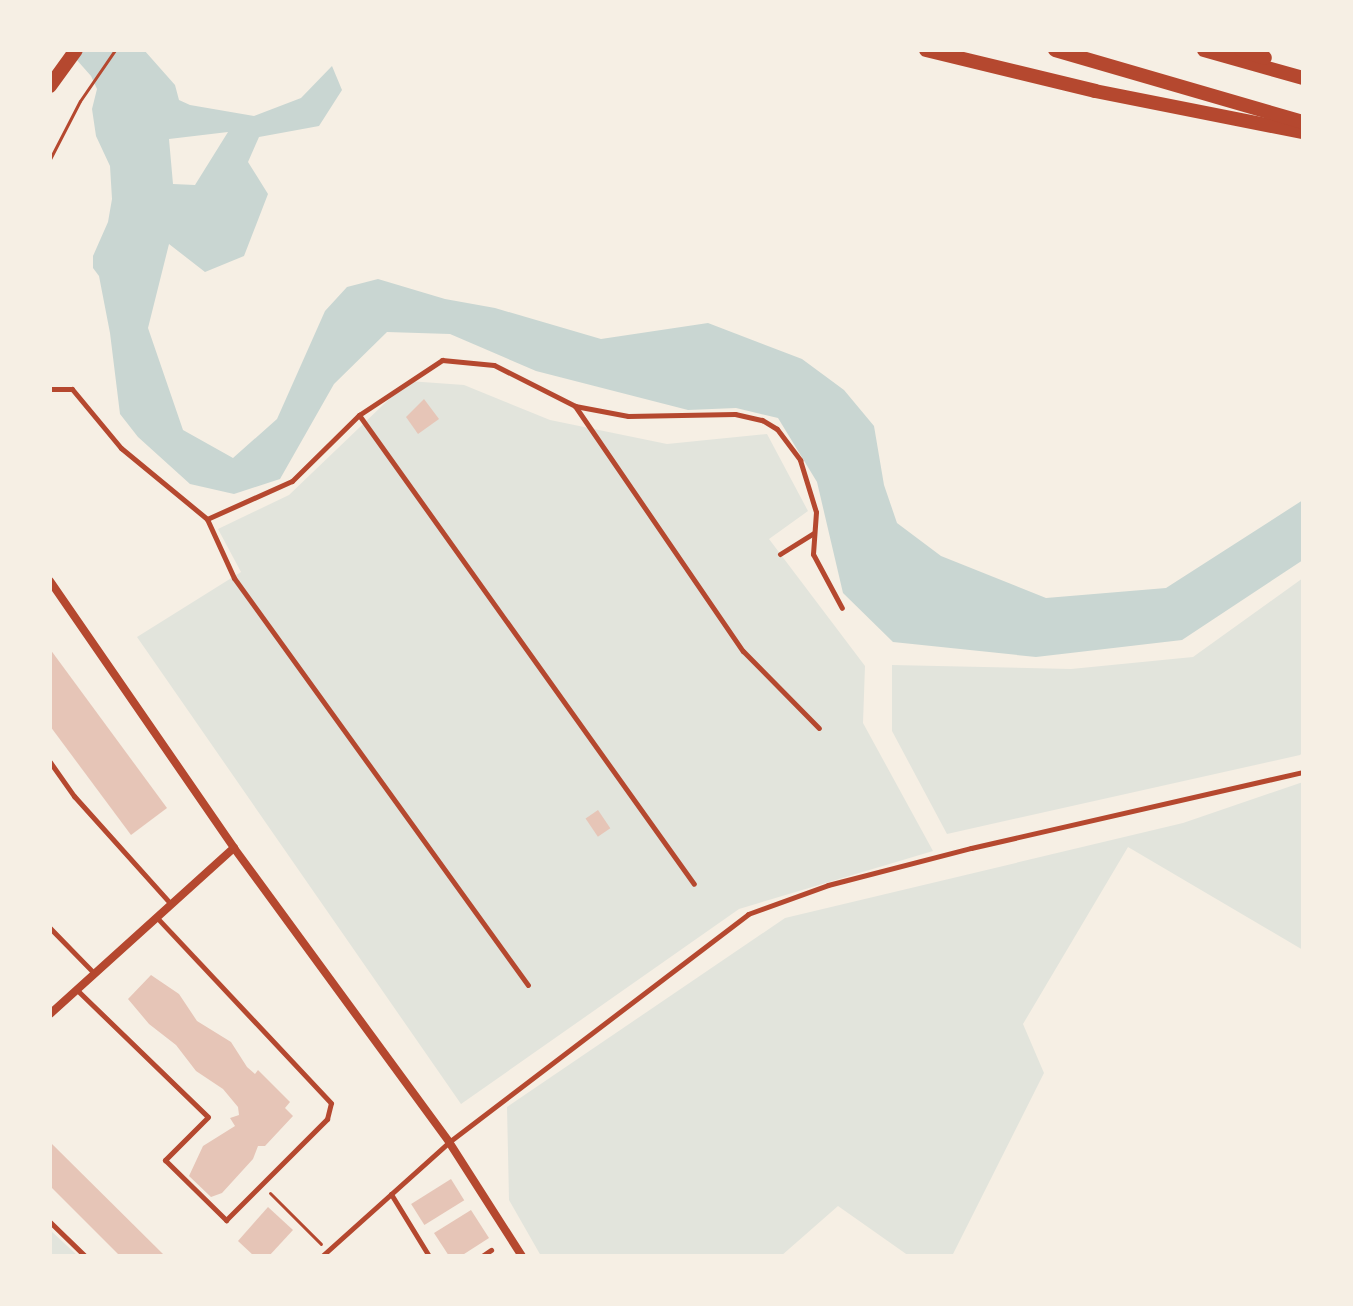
<!DOCTYPE html>
<html>
<head>
<meta charset="utf-8">
<style>
  body { margin:0 }
  #map { position:relative; width:1353px; height:1306px; overflow:hidden; background:#f6efe4; font-family:"PT Sans Narrow",sans-serif }
  div>[style] { position:absolute }
  .green>* { inset:0; background:#e2e4dc }
  .water>* { inset:0; background:#c9d6d2 }
  .building>* { inset:0; background:#e6c5b7; transform-origin:0 0 }
  .path>* { height:3px; margin:-1.5px; padding:0 1.5px; transform-origin:1.5px; border-radius:1.5px; background:#b5482f }
  .service>* { height:5px; margin:-2.5px; padding:0 2.5px; transform-origin:2.5px; border-radius:2.5px; background:#b5482f }
  .minor>* { height:8px; margin:-4px; padding:0 4px; transform-origin:4px; border-radius:4px; background:#b5482f }
  .primary>* { height:14px; margin:-7px; padding:0 7px; transform-origin:7px; border-radius:7px; background:#b5482f }
  span { translate:-50% -50%; white-space:nowrap; text-align:center; line-height:1.15; -webkit-text-stroke:8px #f6efe4; paint-order:stroke }
  .frame { position:absolute; inset:0; border:52px solid #f6efe4; pointer-events:none }
</style>
</head>
<body>
<div id="map">
  <div class="green">
    <div style="clip-path:polygon(408px 381px,464px 385px,550px 420px,667px 444px,767px 434px,808px 511px,769px 539px,865px 666px,863px 723px,933px 851px,739px 909px,461px 1104px,137px 637px,241px 572px,218px 529px,289px 495px)"></div>
    <div style="clip-path:polygon(1303px 578px,1303px 752px,1300px 755px,947px 834px,892px 731px,892px 665px,1071px 669px,1193px 657px)"></div>
    <div style="clip-path:polygon(1303px 782px,1303px 950px,1128px 847px,1023px 1024px,1044px 1073px,952px 1256px,909px 1256px,838px 1206px,781px 1256px,541px 1256px,509px 1200px,507px 1107px,785px 918px,1183px 823px)"></div>
    <div style="clip-path:polygon(50px 1230px,78px 1256px,50px 1256px)"></div>
  </div>
  <div class="water">
    <div style="clip-path:polygon(evenodd,68px 50px,144px 50px,175px 85px,179px 100px,190px 105px,254px 116px,301px 98px,332px 66px,342px 90px,319px 126px,259px 137px,248px 162px,268px 194px,244px 256px,205px 272px,169px 244px,148px 328px,183px 430px,233px 458px,277px 419px,325px 311px,347px 287px,378px 279px,445px 299px,495px 308px,601px 339px,708px 323px,802px 359px,844px 390px,874px 426px,884px 485px,897px 523px,941px 556px,1046px 598px,1166px 588px,1303px 500px,1303px 560px,1182px 640px,1036px 657px,893px 642px,843px 593px,817px 482px,778px 418px,736px 408px,688px 410px,536px 371px,450px 334px,387px 332px,334px 384px,280px 479px,234px 494px,190px 484px,138px 437px,120px 414px,110px 333px,99px 276px,93px 268px,93px 256px,108px 222px,112px 199px,110px 166px,96px 136px,92px 109px,97px 89px,91px 76px,68px 50px,228px 132px,195px 185px,173px 184px,169px 139px,228px 132px)"></div>
  </div>
  <div class="building">
    <div style="clip-path:polygon(424px 399px,439px 419px,418px 434px,406px 417px)"></div>
    <div style="clip-path:polygon(50px 649px,167px 808px,131px 835px,50px 726px)"></div>
    <div style="left:598px;top:810px;width:22px;height:15px;rotate:56deg"></div>
    <div style="clip-path:polygon(151px 975px,179px 994px,197px 1021px,231px 1042px,247px 1067px,255px 1074px,258px 1070px,290px 1102px,285px 1108px,293px 1116px,265px 1146px,258px 1146px,253px 1159px,222px 1193px,211px 1197px,189px 1176px,203px 1146px,235px 1126px,230px 1118px,239px 1115px,238px 1107px,223px 1089px,196px 1071px,176px 1045px,149px 1024px,128px 999px)"></div>
    <div style="clip-path:polygon(50px 1142px,165px 1256px,120px 1256px,50px 1186px)"></div>
    <div style="left:451px;top:1179px;width:25px;height:47px;rotate:58deg"></div>
    <div style="clip-path:polygon(268px 1207px,293px 1230px,269px 1256px,254px 1256px,238px 1241px)"></div>
    <div style="clip-path:polygon(471px 1210px,489px 1238px,461px 1256px,449px 1256px,434px 1233px)"></div>
  </div>
  <div class="path">
    <div style="left:50px;top:159px;width:65px;rotate:-62.7deg"></div>
    <div style="left:80px;top:101px;width:62px;rotate:-55.5deg"></div>
    <div style="left:270px;top:1193px;width:72px;rotate:45deg"></div>
  </div>
  <div class="service">
    <div style="left:50px;top:389px;width:22px"></div>
    <div style="left:72px;top:389px;width:77px;rotate:50.3deg"></div>
    <div style="left:121px;top:448px;width:112px;rotate:39.5deg"></div>
    <div style="left:207px;top:519px;width:65px;rotate:65.4deg"></div>
    <div style="left:234px;top:578px;width:502px;rotate:54.16deg"></div>
    <div style="left:575px;top:406px;width:54px;rotate:10.7deg"></div>
    <div style="left:628px;top:416px;width:107px;rotate:-1.1deg"></div>
    <div style="left:735px;top:414px;width:28px;rotate:13deg"></div>
    <div style="left:762px;top:420px;width:17px;rotate:31deg"></div>
    <div style="left:777px;top:429px;width:39px;rotate:53deg"></div>
    <div style="left:800px;top:460px;width:54px;rotate:72.9deg"></div>
    <div style="left:816px;top:512px;width:42px;rotate:94.1deg"></div>
    <div style="left:813px;top:554px;width:61px;rotate:61.8deg"></div>
    <div style="left:359px;top:415px;width:100px;rotate:-33.5deg"></div>
    <div style="left:442px;top:360px;width:52px;rotate:5.5deg"></div>
    <div style="left:494px;top:365px;width:91px;rotate:26.8deg"></div>
    <div style="left:575px;top:406px;width:297px;rotate:55.6deg"></div>
    <div style="left:743px;top:651px;width:108px;rotate:45.4deg"></div>
    <div style="left:207px;top:519px;width:93px;rotate:-24.1deg"></div>
    <div style="left:292px;top:481px;width:94px;rotate:-44.6deg"></div>
    <div style="left:359px;top:415px;width:576px;rotate:54.46deg"></div>
    <div style="left:780px;top:554px;width:40px;rotate:-32deg"></div>
    <div style="left:50px;top:762px;width:42px;rotate:54.8deg"></div>
    <div style="left:74px;top:796px;width:145px;rotate:48.1deg"></div>
    <div style="left:50px;top:928px;width:62px;rotate:45.7deg"></div>
    <div style="left:77px;top:990px;width:182px;rotate:44.1deg"></div>
    <div style="left:208px;top:1117px;width:61px;rotate:135deg"></div>
    <div style="left:165px;top:1160px;width:86px;rotate:44.5deg"></div>
    <div style="left:226px;top:1220px;width:143px;rotate:-45deg"></div>
    <div style="left:327px;top:1119px;width:16px;rotate:-76deg"></div>
    <div style="left:331px;top:1103px;width:254px;rotate:-133.2deg"></div>
    <div style="left:391px;top:1194px;width:73px;rotate:58.5deg"></div>
    <div style="left:50px;top:1222px;width:49px;rotate:44.2deg"></div>
    <div style="left:322px;top:1256px;width:171px;rotate:-41.9deg"></div>
    <div style="left:449px;top:1142px;width:376px;rotate:-37.3deg"></div>
    <div style="left:748px;top:914px;width:85px;rotate:-19.9deg"></div>
    <div style="left:828px;top:885px;width:148px;rotate:-14.5deg"></div>
    <div style="left:971px;top:848px;width:341px;rotate:-12.9deg"></div>
    <div style="left:482px;top:1256px;width:11px;rotate:-34deg"></div>
  </div>
  <div class="minor">
    <div style="left:50px;top:581px;width:324px;rotate:55.4deg"></div>
    <div style="left:234px;top:848px;width:364px;rotate:53.8deg"></div>
    <div style="left:449px;top:1142px;width:135px;rotate:57.4deg"></div>
    <div style="left:50px;top:1014px;width:248px;rotate:-42.1deg"></div>
  </div>
  <div class="primary">
    <div style="left:926px;top:50px;width:174px;rotate:13.6deg"></div>
    <div style="left:1095px;top:91px;width:212px;rotate:11.2deg"></div>
    <div style="left:1055px;top:50px;width:258px;rotate:16.2deg"></div>
    <div style="left:1204px;top:50px;width:103px;rotate:15.8deg"></div>
    <div style="left:1241px;top:50px;width:25px;rotate:18deg"></div>
    <div style="left:50px;top:86px;width:44px;rotate:-54.2deg"></div>
  </div>
  <div class="frame"></div>
</div>
</body>
</html>
